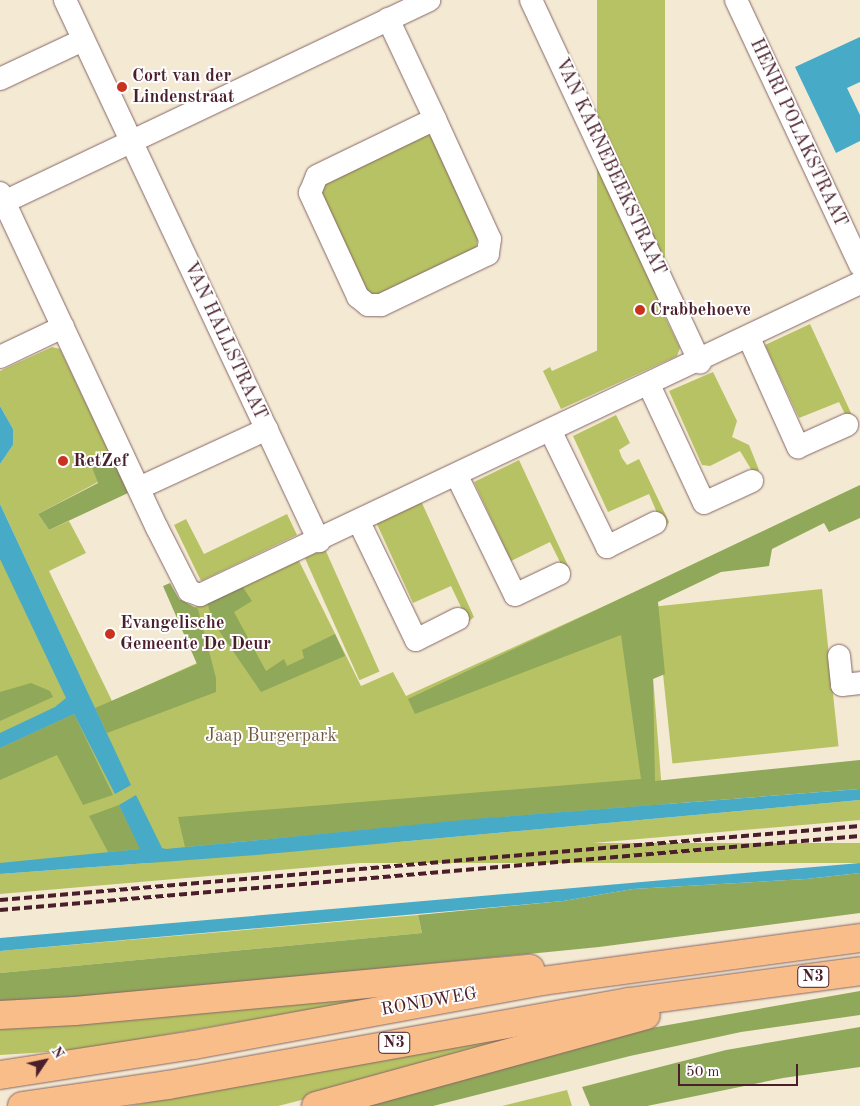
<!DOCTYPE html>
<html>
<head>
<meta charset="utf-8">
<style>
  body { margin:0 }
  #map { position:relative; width:860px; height:1106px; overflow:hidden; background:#f4e9d3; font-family:"Old Standard TT",serif }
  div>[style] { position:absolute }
  .green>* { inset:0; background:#b6c263; transform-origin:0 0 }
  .forest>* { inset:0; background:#90a859 }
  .water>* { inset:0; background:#47aac7 }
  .roads { filter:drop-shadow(0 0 1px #866666) drop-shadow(0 0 1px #866666) }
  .minor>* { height:22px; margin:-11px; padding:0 11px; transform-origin:11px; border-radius:11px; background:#fff }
  .highway>* { height:28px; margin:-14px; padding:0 14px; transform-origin:14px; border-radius:14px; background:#f8bd88 }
  .rail>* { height:4px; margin-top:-2px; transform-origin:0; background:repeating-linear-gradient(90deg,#4a1f2b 0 8px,transparent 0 12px) }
  .dots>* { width:14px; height:14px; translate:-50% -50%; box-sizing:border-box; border:2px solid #fff; border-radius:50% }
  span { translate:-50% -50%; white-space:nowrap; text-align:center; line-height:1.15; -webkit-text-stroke:4px #fff; paint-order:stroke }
  .shield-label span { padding:1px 4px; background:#fff; border:1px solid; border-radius:4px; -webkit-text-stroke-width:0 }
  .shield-label { font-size:16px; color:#4a1f2b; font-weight:700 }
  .poi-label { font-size:18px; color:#4a1f2b; font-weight:700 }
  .left { translate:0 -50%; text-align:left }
  .street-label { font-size:18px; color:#4a1f2b }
  .park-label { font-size:18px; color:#70583f }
  .north { position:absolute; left:20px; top:1036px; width:50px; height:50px; -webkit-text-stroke:4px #fff; paint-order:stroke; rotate:56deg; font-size:14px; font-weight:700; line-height:20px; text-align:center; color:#4a1f2b }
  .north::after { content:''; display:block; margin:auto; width:18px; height:22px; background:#4a1f2b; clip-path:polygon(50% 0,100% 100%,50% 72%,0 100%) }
  .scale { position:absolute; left:678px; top:1064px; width:120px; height:22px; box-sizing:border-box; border:2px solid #4a1f2b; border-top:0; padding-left:6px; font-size:15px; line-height:18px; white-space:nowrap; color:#4a1f2b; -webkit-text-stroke:4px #fff; paint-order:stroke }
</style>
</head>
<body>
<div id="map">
  <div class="green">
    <div style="left:597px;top:0;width:68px;height:357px"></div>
    <div style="clip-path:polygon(428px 134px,434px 139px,478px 234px,476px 249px,380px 297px,365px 293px,323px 201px,321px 183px)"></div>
    <div style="clip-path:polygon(664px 315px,680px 348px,677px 356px,561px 409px,543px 371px,550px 367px,552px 371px,636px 333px,645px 324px)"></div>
    <div style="clip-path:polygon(810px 324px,857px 426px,852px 428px,839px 402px,799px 418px,765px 345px)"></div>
    <div style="clip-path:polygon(52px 347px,60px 349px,112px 458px,92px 468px,98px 482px,38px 514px,49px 530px,69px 521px,86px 553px,49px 571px,112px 701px,197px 663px,176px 616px,298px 559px,361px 686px,393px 672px,406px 696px,646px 587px,663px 805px,0 863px,0 528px,95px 708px,0 504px,0 464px,13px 445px,13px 429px,0 406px,0 371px)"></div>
    <div style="clip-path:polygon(713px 372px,737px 421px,732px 437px,749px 445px,759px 470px,754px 474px,740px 451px,710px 466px,702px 465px,669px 391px)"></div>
    <div style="clip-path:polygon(616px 415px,630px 443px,619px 450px,622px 458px,627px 465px,639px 459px,669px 522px,664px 529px,649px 494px,608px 512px,573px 436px)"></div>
    <div style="clip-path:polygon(519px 460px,570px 570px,564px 570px,550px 542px,511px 561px,474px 482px)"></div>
    <div style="clip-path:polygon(421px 501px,474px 617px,468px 622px,451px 586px,413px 603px,376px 522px)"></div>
    <div style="clip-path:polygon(287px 514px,297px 535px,201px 581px,174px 525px,186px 519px,204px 554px)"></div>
    <div style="left:325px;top:549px;width:134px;height:22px;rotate:66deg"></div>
    <div style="left:822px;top:589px;width:158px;height:167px;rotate:84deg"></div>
    <div style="clip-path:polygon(860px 800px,860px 820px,0 894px,0 874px,256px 855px)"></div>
    <div style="left:860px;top:843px;width:20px;height:863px;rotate:90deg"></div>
    <div style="clip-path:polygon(418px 915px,422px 933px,0 973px,0 951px)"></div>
    <div style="clip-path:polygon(474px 981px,79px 1050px,0 1055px,0 1026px)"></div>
    <div style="clip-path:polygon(584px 1028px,278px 1106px,129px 1106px,410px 1052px)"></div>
    <div style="clip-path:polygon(567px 1090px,572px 1106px,502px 1106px)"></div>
  </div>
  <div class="forest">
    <div style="clip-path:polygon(112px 458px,128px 493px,49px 530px,38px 514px,98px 483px,92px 468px)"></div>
    <div style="clip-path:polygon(860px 485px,860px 518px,829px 532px,824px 523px,772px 549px,769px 566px,721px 572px,658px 602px,665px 674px,653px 679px,655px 781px,860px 760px,860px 789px,512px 816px,185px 847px,178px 817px,641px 779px,621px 635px,415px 714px,408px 699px)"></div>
    <div style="clip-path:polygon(170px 583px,179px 599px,198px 609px,216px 678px,216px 692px,107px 733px,95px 708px,197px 664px,163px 586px)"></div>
    <div style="clip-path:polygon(242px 586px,252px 601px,234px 612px,266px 671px,284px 659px,287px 666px,304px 658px,302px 650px,335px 634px,345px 656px,261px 692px,211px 619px,207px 599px)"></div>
    <div style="clip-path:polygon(31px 683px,50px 691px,53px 697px,0 721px,0 692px)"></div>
    <div style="clip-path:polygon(74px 714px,113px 795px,83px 805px,57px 755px,0 780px,0 748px)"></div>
    <div style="clip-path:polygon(119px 805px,141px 849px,108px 852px,89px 816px)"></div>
    <div style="clip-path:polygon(860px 873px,860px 913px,599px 947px,0 1006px,0 973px,422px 933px,418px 915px,563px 901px,633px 889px,806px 879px)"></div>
    <div style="clip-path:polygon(860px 991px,860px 1015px,741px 1032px,630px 1056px,433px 1106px,348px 1106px,634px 1031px)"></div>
    <div style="clip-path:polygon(860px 1027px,860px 1067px,783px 1078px,647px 1106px,590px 1106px,582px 1087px,726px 1050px)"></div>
  </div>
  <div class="water">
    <div style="clip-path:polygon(860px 37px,860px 82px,847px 88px,860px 115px,860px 141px,836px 153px,795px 67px)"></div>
    <div style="clip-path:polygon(0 406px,13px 429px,13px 445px,0 464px)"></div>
    <div style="clip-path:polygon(0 504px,131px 785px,115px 794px,74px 714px,0 748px,0 733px,55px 707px,66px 698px,0 559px)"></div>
    <div style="clip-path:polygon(860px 789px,860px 800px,256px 855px,0 874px,0 863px,140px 849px,119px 805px,136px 795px,162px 848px,166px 849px,474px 819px)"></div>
    <div style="clip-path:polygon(860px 863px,860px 873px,806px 879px,633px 889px,563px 901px,0 951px,0 938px)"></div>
  </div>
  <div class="roads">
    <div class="minor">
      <div style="left:65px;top:0;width:598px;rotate:64.85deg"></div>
      <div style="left:531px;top:0;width:400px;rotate:65deg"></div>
      <div style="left:736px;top:0;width:293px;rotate:64.9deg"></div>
      <div style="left:388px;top:19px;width:110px;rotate:64.8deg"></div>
      <div style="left:435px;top:119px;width:132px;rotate:65.4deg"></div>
      <div style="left:490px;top:239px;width:15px;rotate:98deg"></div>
      <div style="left:488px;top:254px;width:119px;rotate:154.5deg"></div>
      <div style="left:381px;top:305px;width:13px;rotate:180deg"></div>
      <div style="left:368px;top:305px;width:13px;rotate:-141deg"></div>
      <div style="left:358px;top:297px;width:115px;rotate:-114.8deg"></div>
      <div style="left:310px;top:193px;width:18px;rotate:-68deg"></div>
      <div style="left:317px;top:176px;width:131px;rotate:-25.8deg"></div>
      <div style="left:0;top:79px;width:92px;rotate:-25.2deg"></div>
      <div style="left:0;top:193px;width:370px;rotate:64.9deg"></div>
      <div style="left:157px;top:528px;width:71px;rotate:63.1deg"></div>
      <div style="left:189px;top:591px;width:12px;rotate:20deg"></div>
      <div style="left:200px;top:595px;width:730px;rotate:-25.3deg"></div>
      <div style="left:4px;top:202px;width:471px;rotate:-25.4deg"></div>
      <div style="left:749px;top:338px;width:120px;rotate:65.8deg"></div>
      <div style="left:798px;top:447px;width:54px;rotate:-24.2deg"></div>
      <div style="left:0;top:357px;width:70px;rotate:-25.5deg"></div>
      <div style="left:649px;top:385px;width:130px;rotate:65deg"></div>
      <div style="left:704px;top:503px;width:53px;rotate:-24.6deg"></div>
      <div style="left:551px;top:432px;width:128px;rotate:64deg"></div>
      <div style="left:607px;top:547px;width:54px;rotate:-26.6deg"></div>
      <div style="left:457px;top:476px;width:132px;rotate:64deg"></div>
      <div style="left:515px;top:595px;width:49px;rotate:-25.5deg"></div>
      <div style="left:139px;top:488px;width:141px;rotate:-24.7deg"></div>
      <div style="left:359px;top:522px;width:131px;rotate:64.2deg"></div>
      <div style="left:416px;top:640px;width:47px;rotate:-26.6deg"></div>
      <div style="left:839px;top:656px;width:29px;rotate:84deg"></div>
      <div style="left:842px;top:685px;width:18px;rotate:-6deg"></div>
    </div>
    <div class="highway">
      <div style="left:0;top:1015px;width:75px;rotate:-3.1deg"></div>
      <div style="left:75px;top:1011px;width:457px;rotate:-5.3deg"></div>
      <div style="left:0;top:1075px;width:196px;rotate:-8.8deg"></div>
      <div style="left:194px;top:1045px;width:354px;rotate:-10.4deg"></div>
      <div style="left:542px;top:981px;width:321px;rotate:-7.7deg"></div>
      <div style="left:22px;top:1106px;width:148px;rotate:-8.2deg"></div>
      <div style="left:168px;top:1085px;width:468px;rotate:-10.2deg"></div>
      <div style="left:629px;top:1002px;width:233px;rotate:-7.6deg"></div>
      <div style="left:316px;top:1106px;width:342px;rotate:-15.4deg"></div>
    </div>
  </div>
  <div class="rail">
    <div style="left:0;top:900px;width:863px;rotate:-4.92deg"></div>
    <div style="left:0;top:910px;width:863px;rotate:-4.92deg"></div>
  </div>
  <div class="dots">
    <div style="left:122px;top:87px;background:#c8321e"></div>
    <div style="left:640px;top:310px;background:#c8321e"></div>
    <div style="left:63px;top:461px;background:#c8321e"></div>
    <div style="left:110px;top:634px;background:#c8321e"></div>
  </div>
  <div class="shield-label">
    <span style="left:813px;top:977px">N3</span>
    <span style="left:394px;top:1043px">N3</span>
  </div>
  <div class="poi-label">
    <span class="left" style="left:132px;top:87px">Cort van der<br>Lindenstraat</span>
    <span class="left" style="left:650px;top:310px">Crabbehoeve</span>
    <span class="left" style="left:73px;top:461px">RetZef</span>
    <span class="left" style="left:120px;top:634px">Evangelische<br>Gemeente De Deur</span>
  </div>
  <div class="street-label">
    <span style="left:798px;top:133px;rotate:65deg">HENRI POLAKSTRAAT</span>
    <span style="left:610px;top:167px;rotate:65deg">VAN KARNEBEEKSTRAAT</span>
    <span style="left:225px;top:341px;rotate:65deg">VAN HALLSTRAAT</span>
    <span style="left:429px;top:1002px;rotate:-10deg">RONDWEG</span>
  </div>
  <div class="park-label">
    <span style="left:271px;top:736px">Jaap Burgerpark</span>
  </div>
  <div class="north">N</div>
  <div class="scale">50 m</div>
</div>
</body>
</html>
